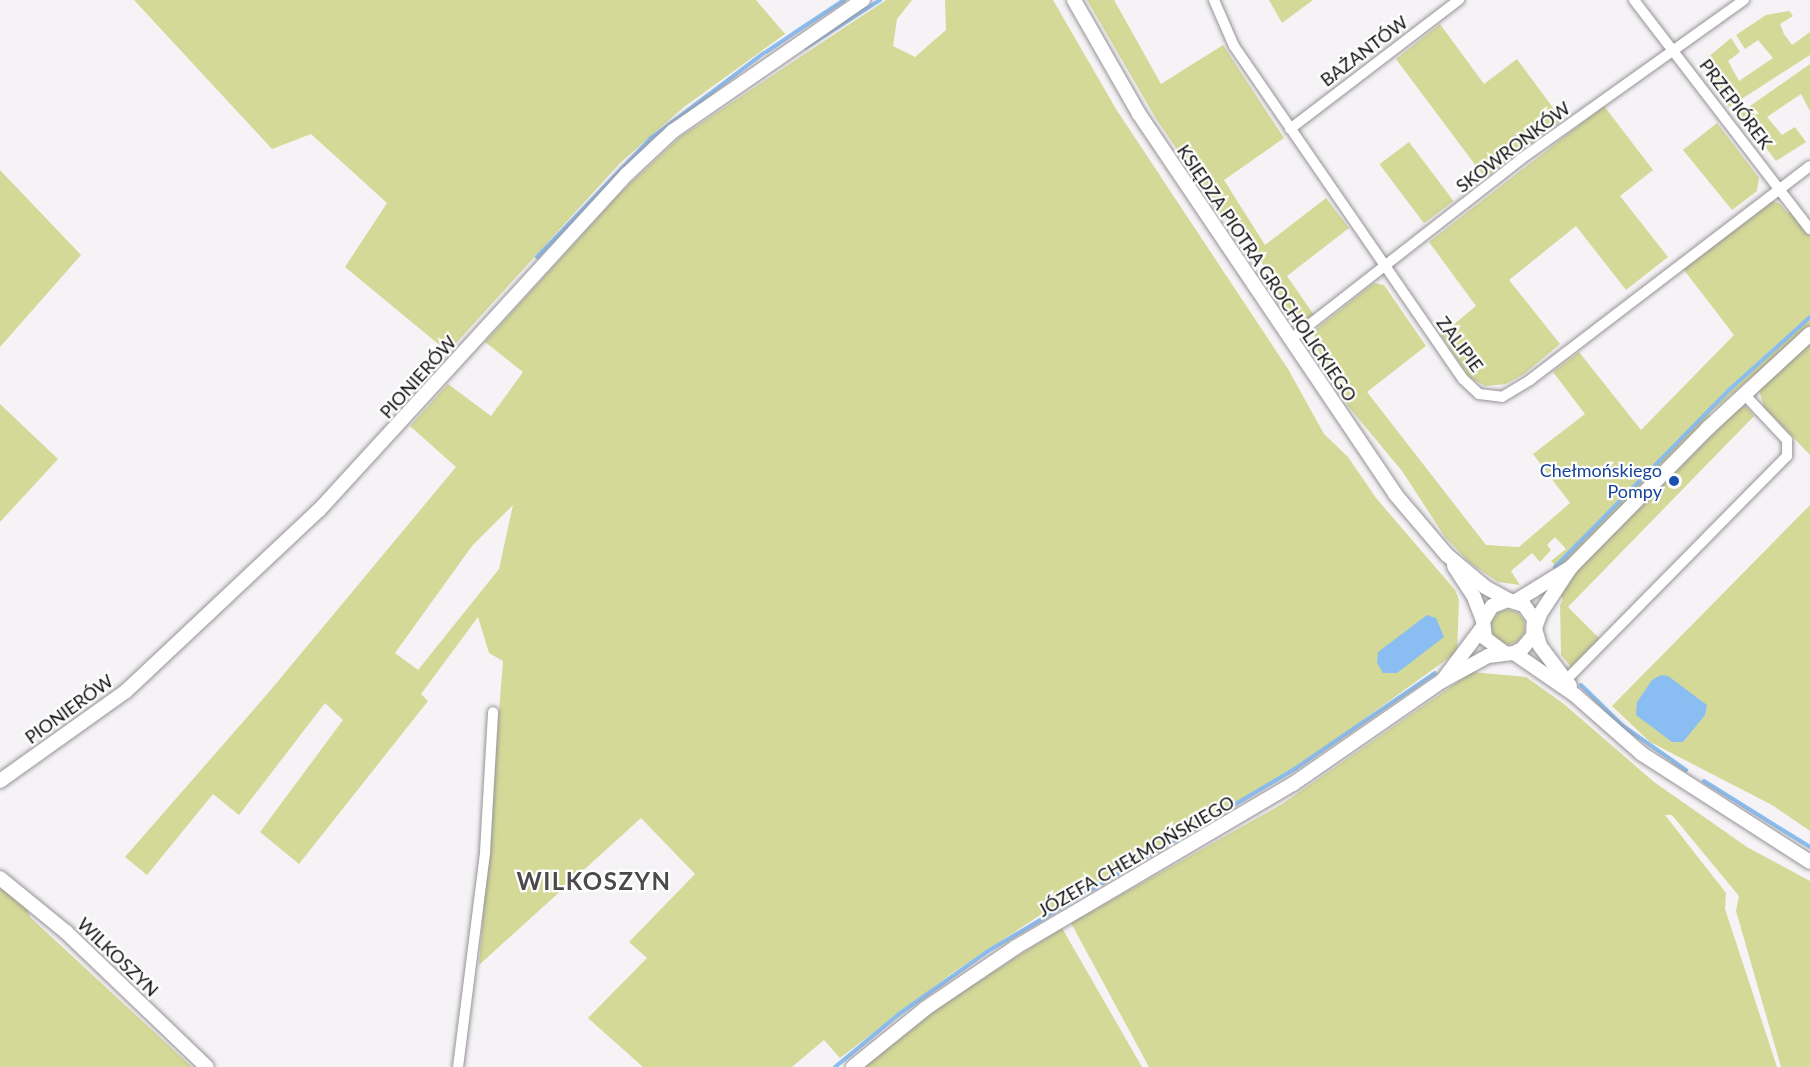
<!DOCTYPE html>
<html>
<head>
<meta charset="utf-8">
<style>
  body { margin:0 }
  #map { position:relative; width:1810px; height:1067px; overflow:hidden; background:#f5f3f6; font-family:Lato,sans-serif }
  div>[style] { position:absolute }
  .green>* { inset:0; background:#d4d998; transform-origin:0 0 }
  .round { border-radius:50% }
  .water>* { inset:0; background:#8abef2 }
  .stream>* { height:4px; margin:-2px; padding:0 2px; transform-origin:2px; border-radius:2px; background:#8abef2 }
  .roads { filter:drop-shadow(0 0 2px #969396) drop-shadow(0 0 2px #969396) }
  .minor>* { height:10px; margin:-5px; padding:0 5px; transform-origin:5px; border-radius:5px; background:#fff }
  .tertiary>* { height:14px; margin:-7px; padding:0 7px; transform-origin:7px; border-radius:7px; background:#fff }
  .dots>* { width:16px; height:16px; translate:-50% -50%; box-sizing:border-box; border:3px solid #fff; border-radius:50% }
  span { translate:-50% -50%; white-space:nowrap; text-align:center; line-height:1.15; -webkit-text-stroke:4.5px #fff; paint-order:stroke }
  .street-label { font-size:18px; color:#111011 }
  .transit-label { font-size:18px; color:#164399 }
  .right { translate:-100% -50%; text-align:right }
  .district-label { font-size:24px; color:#4b494c; font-weight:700; letter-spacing:1.5px }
</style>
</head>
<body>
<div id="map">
  <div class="green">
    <div style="clip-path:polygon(134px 0,756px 0,785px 34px,684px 107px,620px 163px,448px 352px,345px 267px,387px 203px,311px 134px,272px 149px)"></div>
    <div style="clip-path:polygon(evenodd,886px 0,912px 0,897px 19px,893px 46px,915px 57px,946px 30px,945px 0,1053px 0,1116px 109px,1288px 369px,1324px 434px,1348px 457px,1376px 498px,1455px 590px,1459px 600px,1457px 652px,1281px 779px,1048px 910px,951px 974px,840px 1058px,824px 1040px,792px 1067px,643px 1067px,588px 1018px,647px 958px,629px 942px,695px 874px,641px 818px,479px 965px,503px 661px,489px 653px,478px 617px,421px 694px,428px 701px,299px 864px,260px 832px,343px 720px,325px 703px,239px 815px,213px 794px,147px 875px,125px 857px,269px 692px,456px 467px,410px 426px,448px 384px,491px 416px,523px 372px,485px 342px,619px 194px,680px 137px,886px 0,513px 505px,499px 569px,418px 670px,395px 653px,472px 546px,513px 505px)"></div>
    <div style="clip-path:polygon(1087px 0,1114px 0,1161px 84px,1223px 45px,1284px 138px,1224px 180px,1265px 245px,1326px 198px,1349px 228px,1287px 276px,1314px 315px,1298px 323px,1292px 318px,1241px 224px,1224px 219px,1155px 117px)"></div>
    <div style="clip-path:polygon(1269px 0,1313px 0,1282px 23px)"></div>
    <div style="clip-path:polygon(1789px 11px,1793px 16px,1780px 24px,1784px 34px,1792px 45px,1810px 32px,1810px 55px,1729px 107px,1725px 101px,1728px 98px,1701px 63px,1731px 38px,1740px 52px,1728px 61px,1739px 81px,1773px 58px,1758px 40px,1745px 49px,1736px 35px,1766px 15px)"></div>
    <div style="clip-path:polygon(1440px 24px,1484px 84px,1517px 59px,1562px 120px,1485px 178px,1396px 59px)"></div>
    <div style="clip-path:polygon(1810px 64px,1810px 111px,1801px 94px,1767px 117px,1782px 135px,1795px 127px,1806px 142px,1776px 161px,1743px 117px,1739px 120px,1736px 116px)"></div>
    <div style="clip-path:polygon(1604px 106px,1653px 170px,1620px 196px,1668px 257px,1626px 290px,1576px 226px,1509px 280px,1560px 344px,1524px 374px,1506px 384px,1485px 386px,1469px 377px,1441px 335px,1476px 306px,1429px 242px)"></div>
    <div style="clip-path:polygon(1717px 123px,1759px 178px,1757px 191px,1732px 210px,1683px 150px)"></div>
    <div style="left:1409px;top:142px;width:74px;height:37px;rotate:53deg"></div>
    <div style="clip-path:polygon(0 170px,81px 255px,0 347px)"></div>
    <div style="clip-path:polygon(1769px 201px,1779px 203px,1788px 213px,1791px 211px,1810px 236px,1810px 326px,1709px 414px,1710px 417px,1565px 566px,1557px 568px,1551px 561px,1566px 549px,1555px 537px,1547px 545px,1551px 550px,1540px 562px,1532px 553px,1511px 571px,1520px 585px,1498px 582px,1470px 563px,1445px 537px,1402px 471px,1348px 406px,1314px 343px,1315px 330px,1374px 283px,1384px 285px,1426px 346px,1367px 392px,1486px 545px,1519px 547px,1570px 503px,1533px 454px,1585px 414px,1553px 372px,1579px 352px,1641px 430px,1734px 335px,1684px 270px,1684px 263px)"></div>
    <div style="clip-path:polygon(1810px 340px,1810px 455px,1764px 407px,1759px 390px)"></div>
    <div style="clip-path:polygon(0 404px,58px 459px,0 522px)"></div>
    <div style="clip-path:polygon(1746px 406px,1754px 416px,1568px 607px,1600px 639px,1572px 668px,1561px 655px,1560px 605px,1563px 600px,1558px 590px,1739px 408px)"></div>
    <div style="clip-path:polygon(1810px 505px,1810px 831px,1772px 805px,1650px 742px,1612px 706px)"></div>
    <div class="round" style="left:1491px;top:610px;width:34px;height:34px"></div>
    <div style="clip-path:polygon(1472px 672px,1526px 677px,1564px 704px,1654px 782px,1747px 847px,1810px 881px,1810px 1067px,1781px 1067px,1736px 911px,1739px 896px,1672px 815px,1665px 815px,1726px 893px,1725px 909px,1777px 1067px,1149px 1067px,1071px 923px,1282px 804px)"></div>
    <div style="clip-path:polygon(0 887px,26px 904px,30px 917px,192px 1067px,0 1067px)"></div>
    <div style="clip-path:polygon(1062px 928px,1142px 1067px,863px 1067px,946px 1002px)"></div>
  </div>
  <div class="water">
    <div style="clip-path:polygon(1427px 615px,1436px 618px,1444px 637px,1397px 673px,1383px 673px,1377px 663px,1378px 652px)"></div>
    <div style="clip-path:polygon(1661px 675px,1668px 676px,1707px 705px,1705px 715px,1683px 742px,1672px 742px,1636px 715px,1637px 702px,1652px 680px)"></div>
  </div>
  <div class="stream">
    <div style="left:794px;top:33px;width:60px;rotate:-33.4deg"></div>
    <div style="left:805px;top:48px;width:89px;rotate:-32.6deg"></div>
    <div style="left:766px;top:52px;width:32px;rotate:-34deg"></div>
    <div style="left:537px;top:257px;width:165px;rotate:-46.2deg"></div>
    <div style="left:651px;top:138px;width:141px;rotate:-37deg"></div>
    <div style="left:1555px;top:567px;width:248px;rotate:-45.5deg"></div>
    <div style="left:1729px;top:390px;width:109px;rotate:-42deg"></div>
    <div style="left:1581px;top:685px;width:59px;rotate:44.3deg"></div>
    <div style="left:1623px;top:726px;width:77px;rotate:34.9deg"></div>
    <div style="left:1704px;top:781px;width:125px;rotate:31.9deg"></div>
    <div style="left:835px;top:1067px;width:83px;rotate:-39.6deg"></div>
    <div style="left:899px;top:1014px;width:109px;rotate:-35.3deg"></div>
    <div style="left:988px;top:951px;width:358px;rotate:-30.7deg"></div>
    <div style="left:1296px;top:768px;width:168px;rotate:-34.4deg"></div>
  </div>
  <div class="roads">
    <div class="minor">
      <div style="left:1214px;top:0;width:50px;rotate:66.5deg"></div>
      <div style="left:1234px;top:46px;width:404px;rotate:55.5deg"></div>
      <div style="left:1463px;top:379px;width:22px;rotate:43deg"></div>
      <div style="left:1479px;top:394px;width:23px;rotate:7deg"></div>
      <div style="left:1502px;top:397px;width:33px;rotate:-31deg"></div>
      <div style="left:1530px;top:380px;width:352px;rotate:-37.4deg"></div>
      <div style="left:1634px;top:0;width:289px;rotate:52.5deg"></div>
      <div style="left:1290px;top:129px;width:213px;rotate:-37.4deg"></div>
      <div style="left:1291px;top:339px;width:292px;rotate:-38deg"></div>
      <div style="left:1521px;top:159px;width:274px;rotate:-35.5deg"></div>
      <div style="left:1566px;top:680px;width:315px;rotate:-45.4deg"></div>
      <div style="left:1787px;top:456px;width:16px;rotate:-90deg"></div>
      <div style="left:1787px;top:440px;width:63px;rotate:-133.1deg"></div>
      <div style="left:458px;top:1067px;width:217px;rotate:-82.8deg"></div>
      <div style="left:485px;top:852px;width:140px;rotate:-86.7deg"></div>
    </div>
    <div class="tertiary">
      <div style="left:1074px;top:0;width:131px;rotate:60.3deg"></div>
      <div style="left:1139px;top:114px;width:458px;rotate:56deg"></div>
      <div style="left:1395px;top:494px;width:80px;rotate:49.6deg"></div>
      <div style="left:1447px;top:555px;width:50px;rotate:40.1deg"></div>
      <div style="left:1485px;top:587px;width:26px;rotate:29deg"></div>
      <div style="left:1454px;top:566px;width:37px;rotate:57deg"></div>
      <div style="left:1474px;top:597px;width:26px;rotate:69deg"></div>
      <div style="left:1516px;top:601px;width:65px;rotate:-31.7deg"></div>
      <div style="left:1571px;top:567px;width:195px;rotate:-45.4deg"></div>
      <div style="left:1708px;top:428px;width:139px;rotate:-42.7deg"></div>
      <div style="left:1514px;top:653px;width:74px;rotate:34.5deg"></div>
      <div style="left:1575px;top:695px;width:89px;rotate:41.4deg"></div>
      <div style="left:1642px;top:754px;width:200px;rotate:32.7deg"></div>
      <div style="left:1443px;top:680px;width:65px;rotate:-53.1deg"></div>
      <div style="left:1570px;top:686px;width:50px;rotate:-126.9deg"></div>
      <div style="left:1540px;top:646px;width:19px;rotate:-106deg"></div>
      <div style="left:1535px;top:628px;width:15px;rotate:-70deg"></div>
      <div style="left:1540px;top:614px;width:56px;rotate:-56.6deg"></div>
      <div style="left:0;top:781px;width:153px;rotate:-35.5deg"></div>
      <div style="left:125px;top:692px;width:266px;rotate:-43.2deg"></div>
      <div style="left:319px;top:510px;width:456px;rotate:-47.5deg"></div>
      <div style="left:627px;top:174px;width:63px;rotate:-43.1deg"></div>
      <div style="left:673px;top:131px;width:231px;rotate:-34.6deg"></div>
      <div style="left:0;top:878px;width:85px;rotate:39.3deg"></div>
      <div style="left:66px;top:932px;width:195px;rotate:43.8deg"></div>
      <div style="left:853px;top:1067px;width:94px;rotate:-38.9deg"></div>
      <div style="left:926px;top:1008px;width:109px;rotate:-34.1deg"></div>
      <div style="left:1016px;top:947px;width:321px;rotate:-30.5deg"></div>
      <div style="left:1293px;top:784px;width:181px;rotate:-34.7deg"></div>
      <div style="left:1442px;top:681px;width:52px;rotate:-28.5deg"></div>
      <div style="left:1488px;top:656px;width:26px;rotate:-7deg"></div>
      <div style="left:1514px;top:653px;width:9px;rotate:-27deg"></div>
      <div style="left:1522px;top:649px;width:17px;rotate:-50deg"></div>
      <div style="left:1533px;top:636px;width:17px;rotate:-87deg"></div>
      <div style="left:1534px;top:619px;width:17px;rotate:-126deg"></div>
      <div style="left:1524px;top:605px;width:17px;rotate:-163deg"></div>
      <div style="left:1508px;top:600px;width:17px;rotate:159deg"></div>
      <div style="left:1492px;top:606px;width:17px;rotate:121deg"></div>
      <div style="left:1483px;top:621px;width:17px;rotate:83deg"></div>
      <div style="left:1485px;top:638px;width:25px;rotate:37deg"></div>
    </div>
  </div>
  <div class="dots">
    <div style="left:1674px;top:481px;background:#1a4fb4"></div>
  </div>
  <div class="street-label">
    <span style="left:1364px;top:51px;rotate:-37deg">BAŻANTÓW</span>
    <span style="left:1736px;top:104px;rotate:53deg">PRZEPIÓREK</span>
    <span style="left:1513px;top:147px;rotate:-37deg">SKOWRONKÓW</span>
    <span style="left:1267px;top:273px;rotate:56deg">KSIĘDZA PIOTRA GROCHOLICKIEGO</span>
    <span style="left:1460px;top:344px;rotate:53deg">ZALIPIE</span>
    <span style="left:418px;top:377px;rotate:-48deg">PIONIERÓW</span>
    <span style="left:69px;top:709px;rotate:-36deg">PIONIERÓW</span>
    <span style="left:1136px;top:856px;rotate:-30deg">JÓZEFA CHEŁMOŃSKIEGO</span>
    <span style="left:118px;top:957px;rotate:44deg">WILKOSZYN</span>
  </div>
  <div class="transit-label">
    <span class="right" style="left:1662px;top:481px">Chełmońskiego<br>Pompy</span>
  </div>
  <div class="district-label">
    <span style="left:594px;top:881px">WILKOSZYN</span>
  </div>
</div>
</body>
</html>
